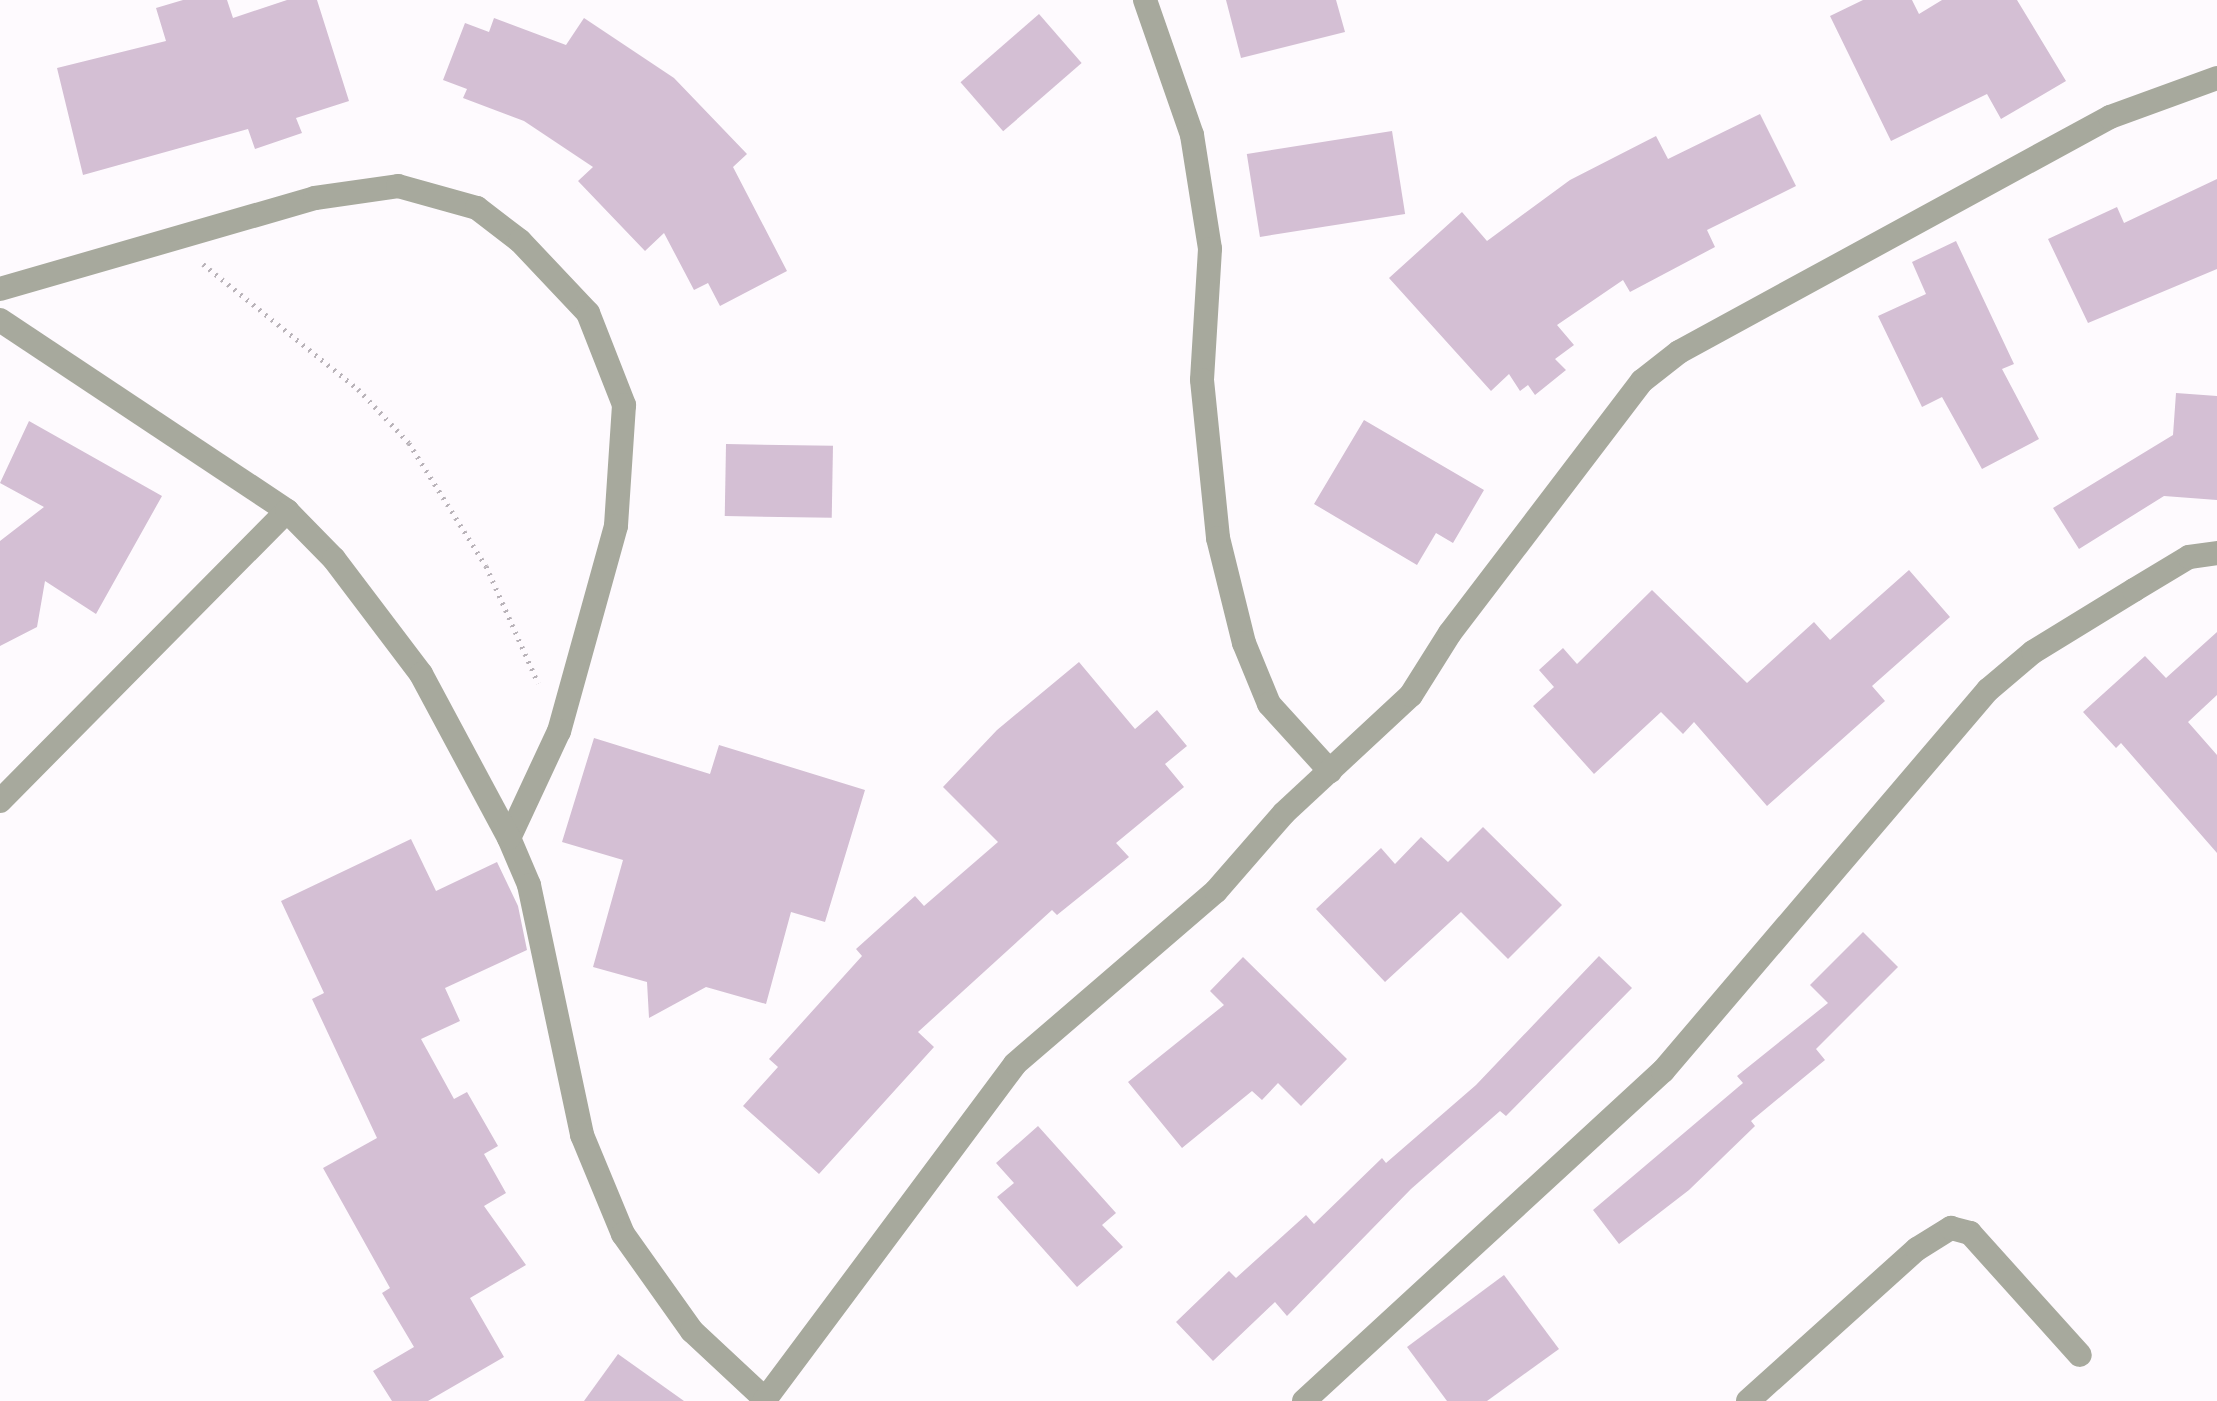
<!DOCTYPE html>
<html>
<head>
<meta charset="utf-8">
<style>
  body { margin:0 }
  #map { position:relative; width:2217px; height:1401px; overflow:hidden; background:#fefafe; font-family:"Alegreya Sans",sans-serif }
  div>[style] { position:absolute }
  .building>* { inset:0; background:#d4bfd4; transform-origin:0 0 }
  .path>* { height:5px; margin-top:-2.5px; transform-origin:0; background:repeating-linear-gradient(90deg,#b9b3b9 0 2px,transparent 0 8px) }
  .street>* { height:24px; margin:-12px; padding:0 12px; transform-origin:12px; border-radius:12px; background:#a7a99d }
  span { translate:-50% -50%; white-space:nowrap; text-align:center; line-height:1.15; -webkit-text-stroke:8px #fff; paint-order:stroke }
</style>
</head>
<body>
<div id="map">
  <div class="building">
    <div style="clip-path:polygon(183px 0,227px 0,233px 18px,287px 0,317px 0,349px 101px,296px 118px,302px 133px,255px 149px,248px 129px,83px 175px,57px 68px,166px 41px,156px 8px)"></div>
    <div style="clip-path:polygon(1226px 0,1336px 0,1345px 32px,1241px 58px)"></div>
    <div style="clip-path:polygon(1863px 0,1912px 0,1919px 14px,1942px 0,2017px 0,2066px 81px,2001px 119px,1987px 94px,1891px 141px,1830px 16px)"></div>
    <div style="left:1039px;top:14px;width:65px;height:104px;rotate:49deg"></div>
    <div style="clip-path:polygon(494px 18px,566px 45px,584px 18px,674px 78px,747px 154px,733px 167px,787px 271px,720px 306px,708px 283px,694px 290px,664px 233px,645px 251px,578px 181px,593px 167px,524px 121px,463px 98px,467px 89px,443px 80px,465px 23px,489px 32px)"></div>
    <div style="clip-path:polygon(1760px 114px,1796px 186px,1707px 230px,1715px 247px,1630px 292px,1623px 280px,1557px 325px,1574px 345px,1555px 359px,1566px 370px,1535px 395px,1528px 385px,1520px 391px,1509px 374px,1491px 391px,1389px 278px,1462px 212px,1487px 241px,1570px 180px,1656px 136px,1668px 159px)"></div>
    <div style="left:1392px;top:131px;width:84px;height:147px;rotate:81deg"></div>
    <div style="clip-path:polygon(2217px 179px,2217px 269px,2088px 323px,2048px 239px,2117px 207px,2124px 223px)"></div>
    <div style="clip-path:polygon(1956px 241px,2014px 364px,2002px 369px,2039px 439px,1982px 469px,1942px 397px,1922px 407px,1878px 316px,1926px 294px,1912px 262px)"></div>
    <div style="clip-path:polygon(2176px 393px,2217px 396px,2217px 500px,2164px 496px,2079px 549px,2053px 508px,2173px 435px)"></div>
    <div style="clip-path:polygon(1364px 420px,1484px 490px,1453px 543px,1436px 533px,1417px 565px,1314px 504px)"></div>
    <div style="clip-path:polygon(29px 421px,162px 496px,96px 614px,45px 581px,37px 627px,0 646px,0 541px,44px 507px,0 483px)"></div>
    <div style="left:726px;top:444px;width:107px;height:72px;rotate:1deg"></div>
    <div style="clip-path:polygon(1909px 570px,1950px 617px,1872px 686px,1885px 701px,1767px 806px,1694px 722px,1683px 734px,1661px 712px,1594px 774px,1533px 706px,1554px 687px,1539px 670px,1563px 648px,1577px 664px,1652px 590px,1747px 683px,1814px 622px,1830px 640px)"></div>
    <div style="clip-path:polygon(2217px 632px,2217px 695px,2188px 722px,2217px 755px,2217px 853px,2121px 743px,2116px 748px,2083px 712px,2145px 656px,2166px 678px)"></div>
    <div style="clip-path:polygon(1079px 662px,1135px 729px,1157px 710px,1187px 746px,1165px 764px,1184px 787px,1116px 843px,1129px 857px,1057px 915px,1052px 910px,918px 1032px,934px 1047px,819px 1174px,743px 1106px,778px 1067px,769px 1059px,862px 956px,856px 949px,915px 896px,924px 906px,998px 842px,943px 787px,997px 730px)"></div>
    <div style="clip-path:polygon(594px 738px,710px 774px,719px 745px,865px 790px,825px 922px,791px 912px,766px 1004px,706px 987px,649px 1018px,647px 982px,593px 967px,623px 860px,562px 842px)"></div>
    <div style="clip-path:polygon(1483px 827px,1562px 905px,1508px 959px,1461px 912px,1385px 982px,1316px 909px,1381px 848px,1395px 864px,1421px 837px,1448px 862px)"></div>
    <div style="clip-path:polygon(411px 839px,436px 891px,497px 862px,518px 906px,527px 950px,445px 988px,460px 1021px,421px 1039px,454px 1099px,467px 1092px,498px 1146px,484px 1154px,506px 1193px,484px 1206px,526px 1265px,470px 1298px,504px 1357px,428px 1401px,392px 1401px,373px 1371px,414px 1347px,382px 1293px,390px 1288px,323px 1168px,377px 1138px,312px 999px,324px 993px,281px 901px)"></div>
    <div style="clip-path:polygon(1863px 932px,1898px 967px,1816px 1049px,1825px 1060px,1751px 1121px,1755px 1126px,1689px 1190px,1619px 1244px,1593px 1210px,1743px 1083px,1737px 1076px,1828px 1003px,1810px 985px)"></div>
    <div style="clip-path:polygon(1599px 956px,1632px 988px,1506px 1116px,1500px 1111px,1411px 1189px,1287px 1316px,1275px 1302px,1213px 1361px,1176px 1322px,1229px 1271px,1236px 1278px,1306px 1215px,1314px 1224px,1382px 1158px,1386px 1163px,1476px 1085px)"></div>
    <div style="clip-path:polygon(1243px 957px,1347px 1059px,1301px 1106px,1278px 1083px,1262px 1100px,1252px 1091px,1182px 1148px,1128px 1082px,1224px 1005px,1210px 991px)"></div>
    <div style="clip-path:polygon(1038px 1126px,1116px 1213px,1102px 1225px,1123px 1247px,1077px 1287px,997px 1197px,1014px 1183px,996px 1163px)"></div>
    <div style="clip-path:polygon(1504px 1275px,1559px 1349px,1487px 1401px,1447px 1401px,1407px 1347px)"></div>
    <div style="clip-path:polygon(618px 1354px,684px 1401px,584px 1401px)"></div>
  </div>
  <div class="path">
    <div style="left:203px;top:264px;width:199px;rotate:38.9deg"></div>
    <div style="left:358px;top:389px;width:74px;rotate:46.6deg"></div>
    <div style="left:409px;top:443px;width:145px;rotate:58deg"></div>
    <div style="left:486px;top:566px;width:128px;rotate:66deg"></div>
  </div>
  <div class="street">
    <div style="left:1145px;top:0;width:143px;rotate:70.8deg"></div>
    <div style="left:1192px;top:135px;width:115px;rotate:81deg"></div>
    <div style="left:1210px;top:249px;width:131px;rotate:93.5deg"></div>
    <div style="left:1202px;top:380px;width:159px;rotate:84.2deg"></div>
    <div style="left:1218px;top:538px;width:108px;rotate:76.1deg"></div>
    <div style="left:1244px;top:643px;width:66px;rotate:67.7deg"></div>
    <div style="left:1269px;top:704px;width:91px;rotate:47.7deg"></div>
    <div style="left:0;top:289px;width:328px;rotate:-16.1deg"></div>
    <div style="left:315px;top:198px;width:84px;rotate:-8.2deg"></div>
    <div style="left:398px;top:186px;width:82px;rotate:15.6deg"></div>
    <div style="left:477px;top:208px;width:54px;rotate:37.5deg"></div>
    <div style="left:520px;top:241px;width:99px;rotate:46.6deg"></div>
    <div style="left:588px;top:313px;width:99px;rotate:68.6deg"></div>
    <div style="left:624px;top:405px;width:121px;rotate:93.8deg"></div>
    <div style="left:616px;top:526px;width:213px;rotate:105.5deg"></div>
    <div style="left:559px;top:731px;width:118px;rotate:115deg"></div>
    <div style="left:509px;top:838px;width:51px;rotate:66.9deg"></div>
    <div style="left:529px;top:885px;width:256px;rotate:78deg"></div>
    <div style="left:582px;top:1135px;width:107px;rotate:67.5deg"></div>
    <div style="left:623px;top:1234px;width:119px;rotate:54.6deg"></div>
    <div style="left:692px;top:1331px;width:100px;rotate:43deg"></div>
    <div style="left:0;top:320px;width:345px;rotate:33.6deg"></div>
    <div style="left:0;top:801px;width:408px;rotate:-45.3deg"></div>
    <div style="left:287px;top:511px;width:67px;rotate:45.6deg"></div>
    <div style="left:334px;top:559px;width:144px;rotate:52.9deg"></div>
    <div style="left:421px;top:674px;width:186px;rotate:61.8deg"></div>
    <div style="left:764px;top:1401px;width:420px;rotate:-53.3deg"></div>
    <div style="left:1015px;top:1064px;width:265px;rotate:-40.7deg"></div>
    <div style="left:1216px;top:891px;width:103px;rotate:-48.9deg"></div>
    <div style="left:1284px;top:813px;width:173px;rotate:-42.9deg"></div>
    <div style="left:1411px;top:695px;width:73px;rotate:-57.8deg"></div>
    <div style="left:1450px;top:633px;width:317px;rotate:-52.7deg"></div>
    <div style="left:1642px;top:381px;width:47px;rotate:-38.1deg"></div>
    <div style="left:1679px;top:352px;width:491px;rotate:-28.6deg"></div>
    <div style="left:2110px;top:117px;width:114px;rotate:-20deg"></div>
    <div style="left:1304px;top:1401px;width:488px;rotate:-42.6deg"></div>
    <div style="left:1663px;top:1071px;width:501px;rotate:-49.54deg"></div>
    <div style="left:1988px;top:690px;width:59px;rotate:-40.2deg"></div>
    <div style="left:2033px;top:652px;width:119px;rotate:-31.5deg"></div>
    <div style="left:2134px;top:590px;width:64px;rotate:-31deg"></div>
    <div style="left:2189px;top:557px;width:28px;rotate:-8deg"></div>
    <div style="left:1748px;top:1401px;width:227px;rotate:-42deg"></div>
    <div style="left:1917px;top:1249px;width:40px;rotate:-32deg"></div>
    <div style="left:1951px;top:1228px;width:20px;rotate:15deg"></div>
    <div style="left:1970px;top:1233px;width:164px;rotate:48deg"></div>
  </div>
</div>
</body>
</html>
